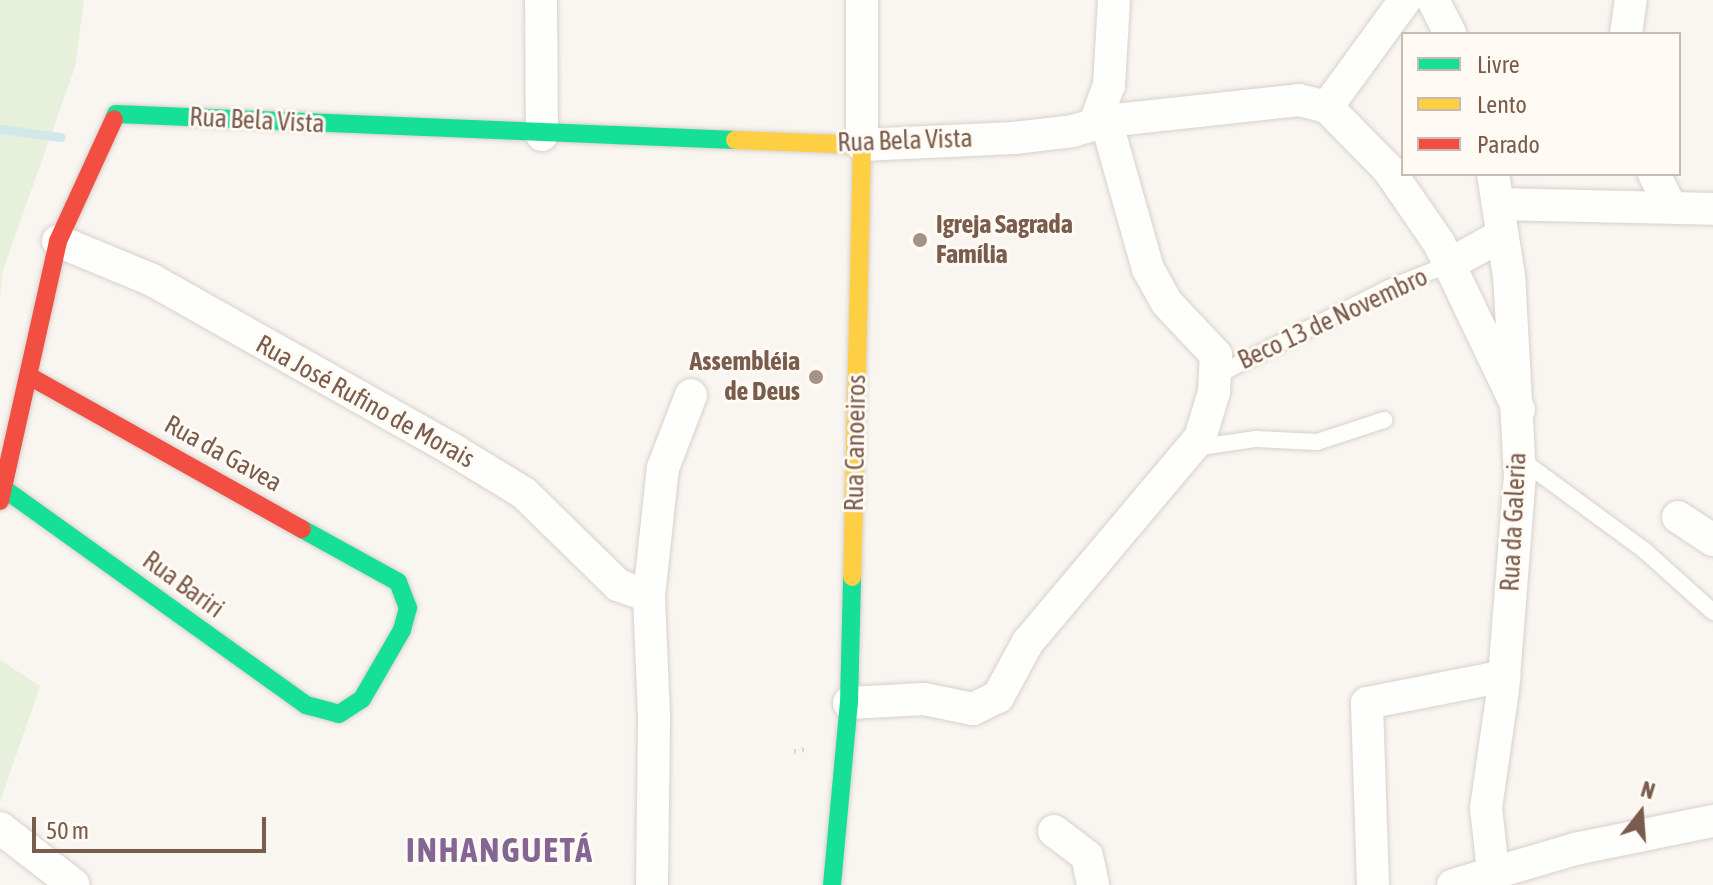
<!DOCTYPE html>
<html>
<head>
<meta charset="utf-8">
<style>
  body { margin:0 }
  #map { position:relative; width:1713px; height:885px; overflow:hidden; background:#f9f5f0; font-family:"Asap Condensed",sans-serif }
  div>[style] { position:absolute }
  .green>* { inset:0; background:#e7f0db }
  .stream>* { height:9px; margin:-4.5px; padding:0 4.5px; transform-origin:4.5px; border-radius:4.5px; background:#d0e8ea }
  .path>* { height:5px; margin-top:-2.5px; transform-origin:0; background:repeating-linear-gradient(90deg,#dcd5d0 0 2px,transparent 0 8px) }
  .roads { filter:drop-shadow(0 0 2px #d7d1cb) drop-shadow(0 0 2px #d7d1cb) }
  .lane>* { height:16px; margin:-8px; padding:0 8px; transform-origin:8px; border-radius:8px; background:#fefefd }
  .street>* { height:32px; margin:-16px; padding:0 16px; transform-origin:16px; border-radius:16px; background:#fefefd }
  .fast>* { height:18px; margin:-9px; padding:0 9px; transform-origin:9px; border-radius:9px; background:#16e098 }
  .slow>* { height:18px; margin:-9px; padding:0 9px; transform-origin:9px; border-radius:9px; background:#ffcf43 }
  .jam>* { height:18px; margin:-9px; padding:0 9px; transform-origin:9px; border-radius:9px; background:#f24e42 }
  .dots>* { width:22px; height:22px; translate:-50% -50%; box-sizing:border-box; border:4px solid #fffaf3; border-radius:50% }
  span { translate:-50% -50%; white-space:nowrap; text-align:center; line-height:1.15; -webkit-text-stroke:6px #fffaf3; paint-order:stroke }
  .street-label { font-size:26px; color:#7a5c4d }
  .poi-label { font-size:26px; color:#7a5c4d; font-weight:700 }
  .left { translate:0 -50%; text-align:left }
  .right { translate:-100% -50%; text-align:right }
  .district-label { font-size:34px; color:#846695; font-weight:700; letter-spacing:2px }
  .legend { position:absolute; left:1401px; top:32px; width:280px; height:144px; box-sizing:border-box; background:#fffaf3; border:2px solid #cabbb1; margin:0; padding:10px 14px; list-style:none; font-size:24px; color:#7a5c4d }
  .legend li { display:flex; align-items:center; gap:16px; height:40px }
  .legend b { width:40px; border:2px solid #cabbb1 }
  .north { position:absolute; left:1601px; top:773px; width:80px; height:80px; -webkit-text-stroke:6px #fffaf3; paint-order:stroke; rotate:17deg; font-size:22px; font-weight:700; line-height:32px; text-align:center; color:#7a5c4d }
  .north::after { content:''; display:block; margin:auto; width:28px; height:36px; background:#7a5c4d; clip-path:polygon(50% 0,100% 100%,50% 72%,0 100%) }
  .scale { position:absolute; left:32px; top:817px; width:234px; height:36px; box-sizing:border-box; border:4px solid #7a5c4d; border-top:0; padding-left:10px; font-size:24px; line-height:28px; white-space:nowrap; color:#7a5c4d; -webkit-text-stroke:6px #fffaf3; paint-order:stroke }
</style>
</head>
<body>
<div id="map">
  <div class="green">
    <div style="clip-path:polygon(0 0,84px 0,75px 67px,3px 270px,0 298px)"></div>
    <div style="clip-path:polygon(0 660px,40px 686px,0 802px)"></div>
  </div>
  <div class="stream">
    <div style="left:0;top:129px;width:61px;rotate:7.6deg"></div>
  </div>
  <div class="path">
    <div style="left:794px;top:751px;width:15px;rotate:-11deg"></div>
  </div>
  <div class="roads">
    <div class="lane">
      <div style="left:1215px;top:369px;width:14px"></div>
      <div style="left:1229px;top:369px;width:179px;rotate:-26.9deg"></div>
      <div style="left:1389px;top:288px;width:66px;rotate:-21.5deg"></div>
      <div style="left:1194px;top:448px;width:63px;rotate:-8.3deg"></div>
      <div style="left:1256px;top:439px;width:61px;rotate:2.8deg"></div>
      <div style="left:1317px;top:442px;width:71px;rotate:-18.2deg"></div>
      <div style="left:1520px;top:459px;width:154px;rotate:36.3deg"></div>
      <div style="left:1644px;top:550px;width:93px;rotate:41.9deg"></div>
    </div>
    <div class="street">
      <div style="left:541px;top:0;width:135px;rotate:89.6deg"></div>
      <div style="left:862px;top:0;width:145px;rotate:90deg"></div>
      <div style="left:862px;top:145px;width:152px;rotate:-2.6deg"></div>
      <div style="left:1014px;top:138px;width:59px;rotate:-6.8deg"></div>
      <div style="left:1073px;top:131px;width:34px;rotate:-17deg"></div>
      <div style="left:1106px;top:121px;width:194px;rotate:-6.2deg"></div>
      <div style="left:1299px;top:100px;width:29px;rotate:14deg"></div>
      <div style="left:1327px;top:107px;width:87px;rotate:45.5deg"></div>
      <div style="left:1388px;top:169px;width:90px;rotate:55.4deg"></div>
      <div style="left:1439px;top:243px;width:185px;rotate:64.4deg"></div>
      <div style="left:1433px;top:0;width:38px;rotate:63deg"></div>
      <div style="left:1626px;top:34px;width:34px;rotate:-82deg"></div>
      <div style="left:1327px;top:107px;width:132px;rotate:-53.9deg"></div>
      <div style="left:1095px;top:123px;width:40px;rotate:-69.8deg"></div>
      <div style="left:1109px;top:85px;width:85px;rotate:-86.6deg"></div>
      <div style="left:1654px;top:174px;width:35px;rotate:63deg"></div>
      <div style="left:1498px;top:204px;width:215px;rotate:1.3deg"></div>
      <div style="left:58px;top:241px;width:102px;rotate:22.5deg"></div>
      <div style="left:152px;top:280px;width:348px;rotate:29.4deg"></div>
      <div style="left:455px;top:451px;width:81px;rotate:31.3deg"></div>
      <div style="left:524px;top:493px;width:132px;rotate:44.4deg"></div>
      <div style="left:618px;top:585px;width:33px;rotate:20deg"></div>
      <div style="left:1450px;top:264px;width:60px;rotate:-29.1deg"></div>
      <div style="left:1678px;top:517px;width:42px;rotate:33.3deg"></div>
      <div style="left:849px;top:703px;width:75px;rotate:-3.1deg"></div>
      <div style="left:924px;top:699px;width:50px;rotate:11.5deg"></div>
      <div style="left:973px;top:709px;width:28px;rotate:-26deg"></div>
      <div style="left:998px;top:697px;width:63px;rotate:-61.4deg"></div>
      <div style="left:1028px;top:642px;width:267px;rotate:-49.9deg"></div>
      <div style="left:1200px;top:438px;width:48px;rotate:-73.1deg"></div>
      <div style="left:1214px;top:392px;width:37px;rotate:-87deg"></div>
      <div style="left:1216px;top:355px;width:71px;rotate:-133.3deg"></div>
      <div style="left:1167px;top:303px;width:39px;rotate:-119deg"></div>
      <div style="left:1148px;top:269px;width:154px;rotate:-105.8deg"></div>
      <div style="left:0;top:828px;width:93px;rotate:37.6deg"></div>
      <div style="left:1054px;top:831px;width:41px;rotate:37.1deg"></div>
      <div style="left:1087px;top:856px;width:30px;rotate:78deg"></div>
      <div style="left:1493px;top:871px;width:63px;rotate:-96.3deg"></div>
      <div style="left:1486px;top:808px;width:119px;rotate:-81.8deg"></div>
      <div style="left:1503px;top:690px;width:215px;rotate:-85.5deg"></div>
      <div style="left:1520px;top:476px;width:200px;rotate:-93.1deg"></div>
      <div style="left:1509px;top:276px;width:103px;rotate:-98.9deg"></div>
      <div style="left:652px;top:885px;width:169px;rotate:-89.3deg"></div>
      <div style="left:654px;top:716px;width:120px;rotate:-92.4deg"></div>
      <div style="left:649px;top:596px;width:129px;rotate:-83.8deg"></div>
      <div style="left:663px;top:468px;width:78px;rotate:-69deg"></div>
      <div style="left:1373px;top:885px;width:182px;rotate:-91.9deg"></div>
      <div style="left:1367px;top:703px;width:140px;rotate:-11.1deg"></div>
      <div style="left:1453px;top:885px;width:127px;rotate:-16.4deg"></div>
      <div style="left:1575px;top:849px;width:141px;rotate:-11.5deg"></div>
    </div>
    <div class="fast">
      <div style="left:114px;top:119px;width:5px;rotate:-68deg"></div>
      <div style="left:116px;top:114px;width:620px;rotate:2.41deg"></div>
      <div style="left:3px;top:488px;width:373px;rotate:35.6deg"></div>
      <div style="left:306px;top:705px;width:34px;rotate:15deg"></div>
      <div style="left:339px;top:714px;width:27px;rotate:-33deg"></div>
      <div style="left:362px;top:699px;width:80px;rotate:-59.9deg"></div>
      <div style="left:402px;top:630px;width:23px;rotate:-75deg"></div>
      <div style="left:408px;top:608px;width:28px;rotate:-111deg"></div>
      <div style="left:398px;top:582px;width:110px;rotate:-151.1deg"></div>
      <div style="left:832px;top:885px;width:183px;rotate:-84.7deg"></div>
      <div style="left:849px;top:703px;width:126px;rotate:-88.6deg"></div>
    </div>
    <div class="slow">
      <div style="left:735px;top:140px;width:127px;rotate:2.3deg"></div>
      <div style="left:862px;top:145px;width:432px;rotate:91.3deg"></div>
    </div>
    <div class="jam">
      <div style="left:29px;top:376px;width:313px;rotate:29.3deg"></div>
      <div style="left:0;top:501px;width:266px;rotate:-77.4deg"></div>
      <div style="left:58px;top:241px;width:134px;rotate:-65.3deg"></div>
    </div>
  </div>
  <div class="dots">
    <div style="left:920px;top:240px;background:#a69286"></div>
    <div style="left:816px;top:377px;background:#a69286"></div>
  </div>
  <div class="street-label">
    <span style="left:257px;top:121px;rotate:3deg">Rua Bela Vista</span>
    <span style="left:905px;top:141px;rotate:-2deg">Rua Bela Vista</span>
    <span style="left:1333px;top:319px;rotate:-25deg">Beco 13 de Novembro</span>
    <span style="left:365px;top:402px;rotate:29deg">Rua José Rufino de Morais</span>
    <span style="left:856px;top:443px;rotate:-89deg">Rua Canoeiros</span>
    <span style="left:223px;top:454px;rotate:29deg">Rua da Gavea</span>
    <span style="left:1514px;top:522px;rotate:-87deg">Rua da Galeria</span>
    <span style="left:183px;top:585px;rotate:36deg">Rua Bariri</span>
  </div>
  <div class="poi-label">
    <span class="left" style="left:936px;top:240px">Igreja Sagrada<br>Família</span>
    <span class="right" style="left:800px;top:377px">Assembléia<br>de Deus</span>
  </div>
  <div class="district-label">
    <span style="left:500px;top:850px">INHANGUETÁ</span>
  </div>
  <ul class="legend">
  <li><b style="height:10px;background:#16e098"></b>Livre</li>
  <li><b style="height:10px;background:#ffcf43"></b>Lento</li>
  <li><b style="height:10px;background:#f24e42"></b>Parado</li>
  </ul>
  <div class="north">N</div>
  <div class="scale">50 m</div>
</div>
</body>
</html>
